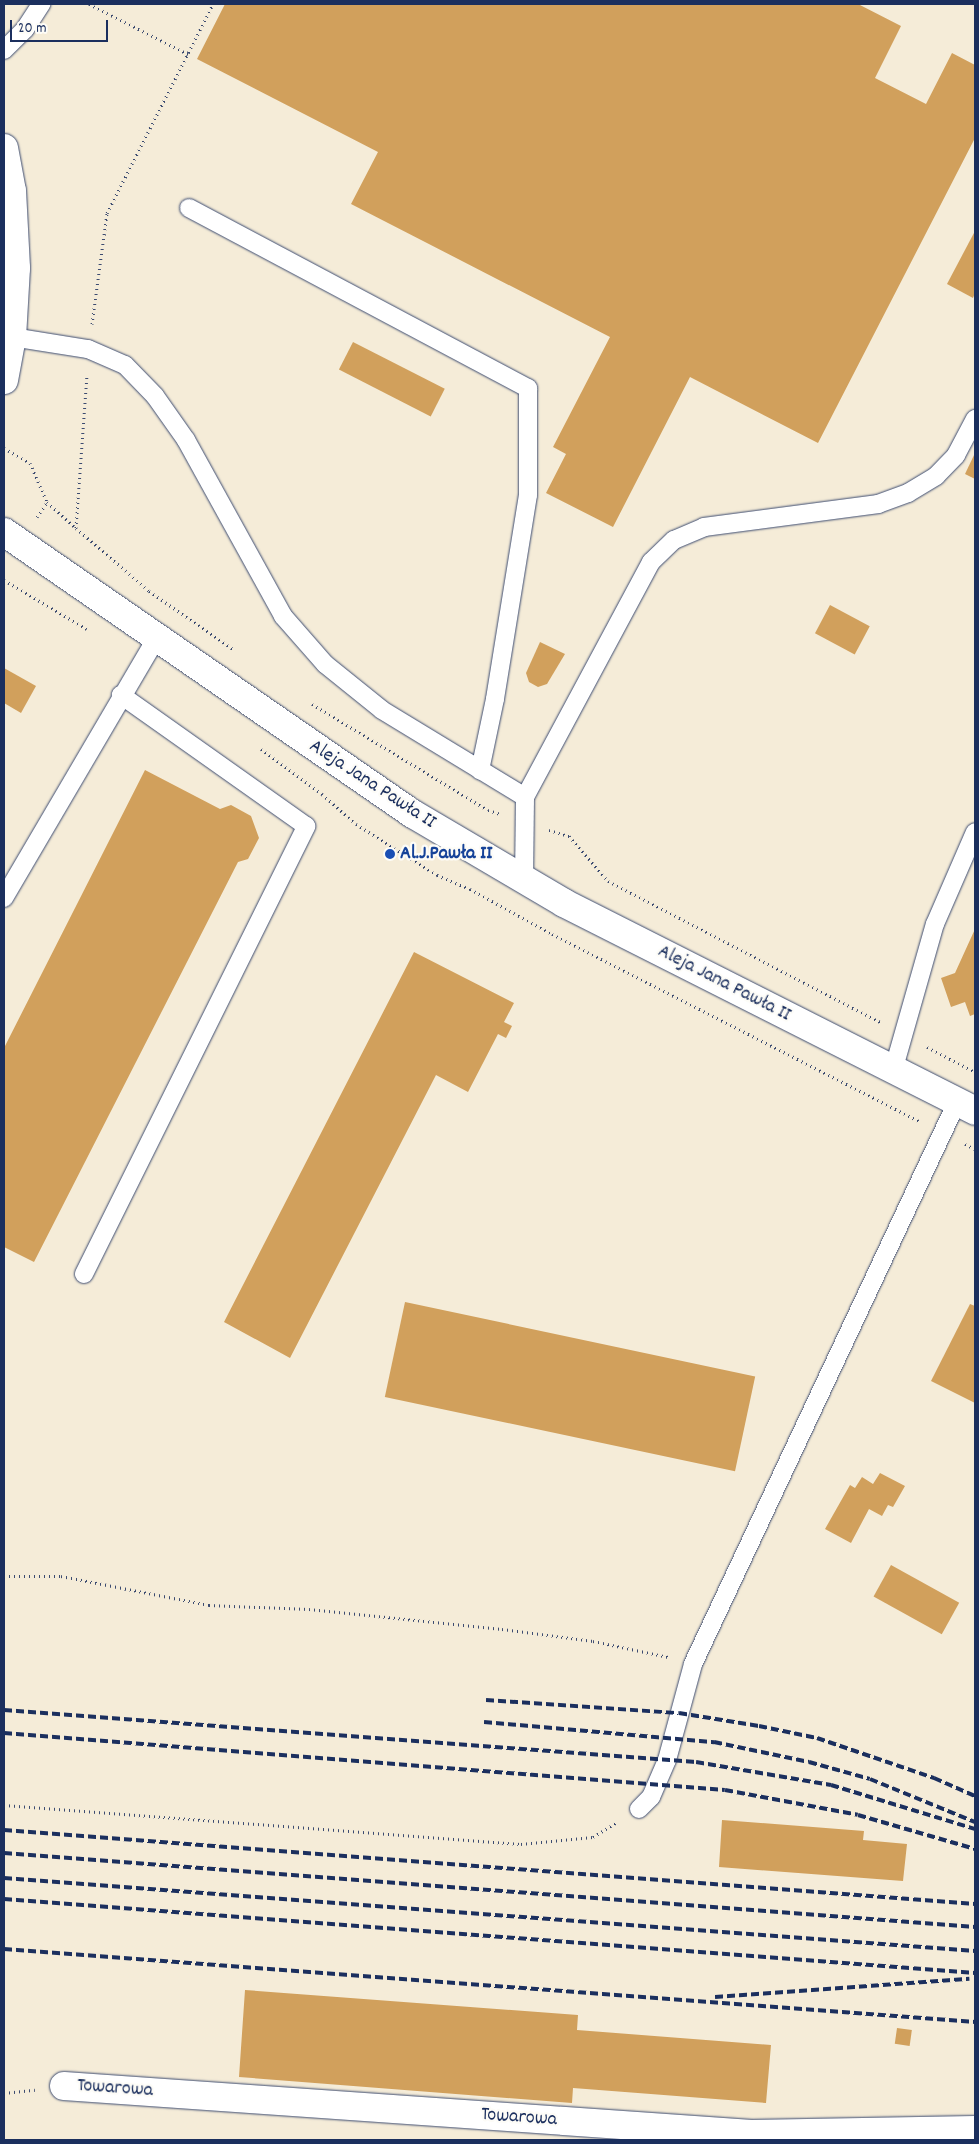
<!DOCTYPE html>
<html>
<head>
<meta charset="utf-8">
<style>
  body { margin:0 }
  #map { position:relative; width:979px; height:2144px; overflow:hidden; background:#f5ecd8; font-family:Dekko,sans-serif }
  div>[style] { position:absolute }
  .building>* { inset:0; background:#d1a05c; transform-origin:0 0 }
  .path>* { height:3px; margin-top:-1.5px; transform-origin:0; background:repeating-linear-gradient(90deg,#3c4b70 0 1px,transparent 0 5px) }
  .roads { filter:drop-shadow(0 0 1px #3c4b70) drop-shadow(0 0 1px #3c4b70) }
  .service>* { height:18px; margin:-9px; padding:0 9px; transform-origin:9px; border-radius:9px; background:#fff }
  .minor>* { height:28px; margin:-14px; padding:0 14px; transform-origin:14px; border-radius:14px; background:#fff }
  .secondary>* { height:28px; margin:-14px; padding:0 14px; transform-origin:14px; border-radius:14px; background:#fff }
  .rail>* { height:4px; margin-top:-2px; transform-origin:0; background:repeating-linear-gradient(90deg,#1b2f5e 0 8px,transparent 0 12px) }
  .dots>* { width:14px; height:14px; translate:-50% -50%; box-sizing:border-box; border:2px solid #fdfcf7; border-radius:50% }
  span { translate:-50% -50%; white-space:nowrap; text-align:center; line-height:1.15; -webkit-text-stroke:4.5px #fdfcf7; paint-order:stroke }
  .street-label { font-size:20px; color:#1b2f5e }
  .transit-label { font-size:20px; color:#164399; font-weight:700 }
  .left { translate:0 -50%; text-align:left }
  .frame { position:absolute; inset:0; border:5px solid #1b2f5e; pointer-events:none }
  .scale { position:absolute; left:10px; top:20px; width:98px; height:22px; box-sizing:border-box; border:2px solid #1b2f5e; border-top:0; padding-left:6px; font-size:15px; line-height:18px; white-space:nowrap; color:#1b2f5e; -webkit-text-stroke:4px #fdfcf7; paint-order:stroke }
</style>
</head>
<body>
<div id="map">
  <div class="building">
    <div style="clip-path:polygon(225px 4px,858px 4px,901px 26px,875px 78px,926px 104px,952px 53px,975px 65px,975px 138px,818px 443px,690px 377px,613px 527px,546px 493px,566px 454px,553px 447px,610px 337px,351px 204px,378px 152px,197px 59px)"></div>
    <div style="clip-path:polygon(975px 231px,975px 293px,973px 298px,947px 284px)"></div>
    <div style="left:353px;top:342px;width:103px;height:31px;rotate:27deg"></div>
    <div style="clip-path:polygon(975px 453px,975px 479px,965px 474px)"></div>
    <div style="left:830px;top:605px;width:45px;height:32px;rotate:28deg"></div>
    <div style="clip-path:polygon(540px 642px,565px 654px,547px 684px,538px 687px,529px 682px,526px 673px)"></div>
    <div style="clip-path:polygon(4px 668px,36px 686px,21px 713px,4px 703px)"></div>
    <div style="clip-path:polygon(145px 770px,220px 809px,231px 805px,251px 816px,259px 838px,248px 859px,238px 862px,34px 1262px,4px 1247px,4px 1048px)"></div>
    <div style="clip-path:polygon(975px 929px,975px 1014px,970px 1016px,965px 1002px,951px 1007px,941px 978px,955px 973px)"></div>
    <div style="clip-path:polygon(414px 952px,514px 1003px,504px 1022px,512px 1026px,506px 1038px,498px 1034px,468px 1092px,436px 1075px,290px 1358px,224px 1322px)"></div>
    <div style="left:405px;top:1302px;width:358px;height:97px;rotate:12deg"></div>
    <div style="clip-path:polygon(970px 1304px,975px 1306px,975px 1403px,931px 1381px)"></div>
    <div style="clip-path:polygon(880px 1473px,905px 1486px,893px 1507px,888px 1505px,882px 1516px,869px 1509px,851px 1543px,825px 1529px,850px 1485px,855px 1488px,862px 1477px,873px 1484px)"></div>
    <div style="left:891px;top:1565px;width:78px;height:36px;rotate:29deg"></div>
    <div style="clip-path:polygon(722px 1820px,864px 1831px,863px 1840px,907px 1844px,903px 1881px,719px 1867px)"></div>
    <div style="clip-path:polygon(245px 1990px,578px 2015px,577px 2030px,771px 2045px,766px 2103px,573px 2088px,572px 2103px,239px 2077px)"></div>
    <div style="left:897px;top:2028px;width:15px;height:16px;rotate:8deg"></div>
  </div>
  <div class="path">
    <div style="left:89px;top:4px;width:111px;rotate:26.8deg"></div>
    <div style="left:92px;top:324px;width:112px;rotate:-82.3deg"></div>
    <div style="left:107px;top:213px;width:234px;rotate:-63.1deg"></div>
    <div style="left:4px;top:448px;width:30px;rotate:30deg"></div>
    <div style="left:30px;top:463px;width:43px;rotate:66.4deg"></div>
    <div style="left:47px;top:502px;width:39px;rotate:42deg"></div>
    <div style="left:76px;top:528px;width:96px;rotate:40.8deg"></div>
    <div style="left:149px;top:591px;width:102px;rotate:34.6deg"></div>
    <div style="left:37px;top:517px;width:18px;rotate:-56deg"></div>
    <div style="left:76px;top:528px;width:153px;rotate:-85.9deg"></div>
    <div style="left:4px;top:580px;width:96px;rotate:30.6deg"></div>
    <div style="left:312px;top:704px;width:205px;rotate:31.1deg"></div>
    <div style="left:488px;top:810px;width:13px;rotate:18deg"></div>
    <div style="left:261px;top:749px;width:76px;rotate:36.4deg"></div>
    <div style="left:322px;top:794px;width:45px;rotate:41.4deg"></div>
    <div style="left:356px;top:824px;width:96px;rotate:32.2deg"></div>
    <div style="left:437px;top:875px;width:36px;rotate:23deg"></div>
    <div style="left:470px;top:889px;width:94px;rotate:28.8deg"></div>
    <div style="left:552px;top:934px;width:412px;rotate:27deg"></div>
    <div style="left:549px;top:830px;width:21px;rotate:17deg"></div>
    <div style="left:569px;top:836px;width:60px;rotate:49.1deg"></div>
    <div style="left:608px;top:881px;width:309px;rotate:27.4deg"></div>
    <div style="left:927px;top:1047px;width:54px;rotate:27.5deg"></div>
    <div style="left:965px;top:1144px;width:11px;rotate:27deg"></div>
    <div style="left:4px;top:1576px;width:57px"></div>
    <div style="left:61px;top:1576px;width:151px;rotate:11.1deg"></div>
    <div style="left:209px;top:1605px;width:100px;rotate:2.3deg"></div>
    <div style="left:309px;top:1609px;width:194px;rotate:5.9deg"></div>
    <div style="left:502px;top:1629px;width:92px;rotate:7.5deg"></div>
    <div style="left:593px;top:1641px;width:77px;rotate:12deg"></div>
    <div style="left:4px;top:1805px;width:518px;rotate:4.31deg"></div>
    <div style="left:521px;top:1844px;width:72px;rotate:-5.6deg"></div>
    <div style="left:593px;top:1837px;width:28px;rotate:-32deg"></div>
    <div style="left:4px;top:2093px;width:31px;rotate:-6deg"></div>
  </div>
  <div class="roads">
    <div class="service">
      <div style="left:4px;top:50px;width:30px;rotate:-45deg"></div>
      <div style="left:25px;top:29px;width:30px;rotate:-57deg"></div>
      <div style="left:189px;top:208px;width:384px;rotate:28deg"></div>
      <div style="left:528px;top:388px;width:107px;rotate:90deg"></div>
      <div style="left:528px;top:495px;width:207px;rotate:99.2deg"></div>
      <div style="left:495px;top:699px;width:73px;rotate:101.9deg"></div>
      <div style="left:12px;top:337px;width:77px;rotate:9deg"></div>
      <div style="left:88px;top:349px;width:40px;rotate:23.4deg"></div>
      <div style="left:125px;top:365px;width:43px;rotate:45.9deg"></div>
      <div style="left:155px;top:396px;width:54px;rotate:54.8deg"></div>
      <div style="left:186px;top:440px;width:201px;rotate:61.1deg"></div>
      <div style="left:283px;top:616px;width:64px;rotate:48.8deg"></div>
      <div style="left:325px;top:664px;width:73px;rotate:38.9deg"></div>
      <div style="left:382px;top:710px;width:167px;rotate:31.3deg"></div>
      <div style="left:524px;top:880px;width:83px;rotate:-89.3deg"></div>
      <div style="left:525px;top:797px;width:267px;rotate:-61.8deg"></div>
      <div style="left:651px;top:562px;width:32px;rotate:-44deg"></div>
      <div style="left:674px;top:540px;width:33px;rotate:-23deg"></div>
      <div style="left:704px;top:527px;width:176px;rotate:-7.5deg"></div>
      <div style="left:878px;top:504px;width:32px;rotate:-20deg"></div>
      <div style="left:908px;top:493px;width:33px;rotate:-31deg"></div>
      <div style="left:936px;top:476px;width:29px;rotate:-46deg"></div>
      <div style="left:956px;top:455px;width:41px;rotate:-62.2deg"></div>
      <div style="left:4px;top:898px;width:303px;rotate:-59.6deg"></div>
      <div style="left:893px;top:1071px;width:153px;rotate:-74.1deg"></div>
      <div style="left:935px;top:924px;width:100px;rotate:-66.5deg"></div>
      <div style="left:84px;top:1274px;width:500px;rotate:-63.6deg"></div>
      <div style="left:306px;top:826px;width:227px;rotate:-144.7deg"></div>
      <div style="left:639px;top:1809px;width:17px;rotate:-45deg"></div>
      <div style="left:651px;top:1797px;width:40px;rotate:-66.6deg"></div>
      <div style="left:667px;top:1760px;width:99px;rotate:-74.8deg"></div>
      <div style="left:693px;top:1664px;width:621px;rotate:-64.84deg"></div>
    </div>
    <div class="minor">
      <div style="left:4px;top:148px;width:44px;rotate:79.5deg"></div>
      <div style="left:12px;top:191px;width:77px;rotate:87deg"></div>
      <div style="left:16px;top:268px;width:69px;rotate:93.3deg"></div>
      <div style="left:12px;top:337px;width:44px;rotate:100.5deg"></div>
      <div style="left:64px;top:2086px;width:689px;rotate:4deg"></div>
      <div style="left:751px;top:2134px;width:224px;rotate:-1deg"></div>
    </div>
    <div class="secondary">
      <div style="left:4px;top:532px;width:497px;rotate:34.6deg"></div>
      <div style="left:413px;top:814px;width:175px;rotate:30.5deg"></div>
      <div style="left:564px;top:903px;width:461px;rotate:26.8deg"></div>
    </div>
  </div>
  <div class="rail">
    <div style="left:486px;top:1700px;width:193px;rotate:3.9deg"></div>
    <div style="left:679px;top:1713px;width:81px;rotate:9.2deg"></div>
    <div style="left:759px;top:1726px;width:59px;rotate:11.7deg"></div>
    <div style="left:817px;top:1738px;width:124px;rotate:18.9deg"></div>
    <div style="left:934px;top:1778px;width:45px;rotate:23.7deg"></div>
    <div style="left:4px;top:1710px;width:694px;rotate:4.3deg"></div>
    <div style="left:696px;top:1762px;width:137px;rotate:9.7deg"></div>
    <div style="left:831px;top:1785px;width:151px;rotate:17deg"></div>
    <div style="left:484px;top:1722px;width:231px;rotate:5deg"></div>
    <div style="left:714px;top:1742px;width:97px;rotate:11.9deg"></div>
    <div style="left:809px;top:1762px;width:63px;rotate:15.6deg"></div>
    <div style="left:870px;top:1779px;width:113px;rotate:22.3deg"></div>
    <div style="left:4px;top:1733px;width:723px;rotate:4.52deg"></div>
    <div style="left:725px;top:1790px;width:135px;rotate:10.6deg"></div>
    <div style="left:858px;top:1815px;width:122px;rotate:16.2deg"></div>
    <div style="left:4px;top:1830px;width:974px;rotate:4.36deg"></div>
    <div style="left:4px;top:1853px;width:974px;rotate:4.36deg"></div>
    <div style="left:4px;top:1878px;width:974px;rotate:4.3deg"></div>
    <div style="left:4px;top:1899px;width:974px;rotate:4.36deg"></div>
    <div style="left:4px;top:1949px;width:974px;rotate:4.3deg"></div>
    <div style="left:715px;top:1997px;width:255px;rotate:-4.1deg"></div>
  </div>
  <div class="dots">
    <div style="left:390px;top:854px;background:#1a4fb4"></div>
  </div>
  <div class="street-label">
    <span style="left:372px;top:785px;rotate:33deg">Aleja Jana Pawła II</span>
    <span style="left:724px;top:984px;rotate:27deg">Aleja Jana Pawła II</span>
    <span style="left:115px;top:2089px;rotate:4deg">Towarowa</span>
    <span style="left:519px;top:2118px;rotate:4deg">Towarowa</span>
  </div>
  <div class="transit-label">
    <span class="left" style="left:400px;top:854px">Al.J.Pawła II</span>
  </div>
  <div class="frame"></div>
  <div class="scale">20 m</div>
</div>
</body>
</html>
